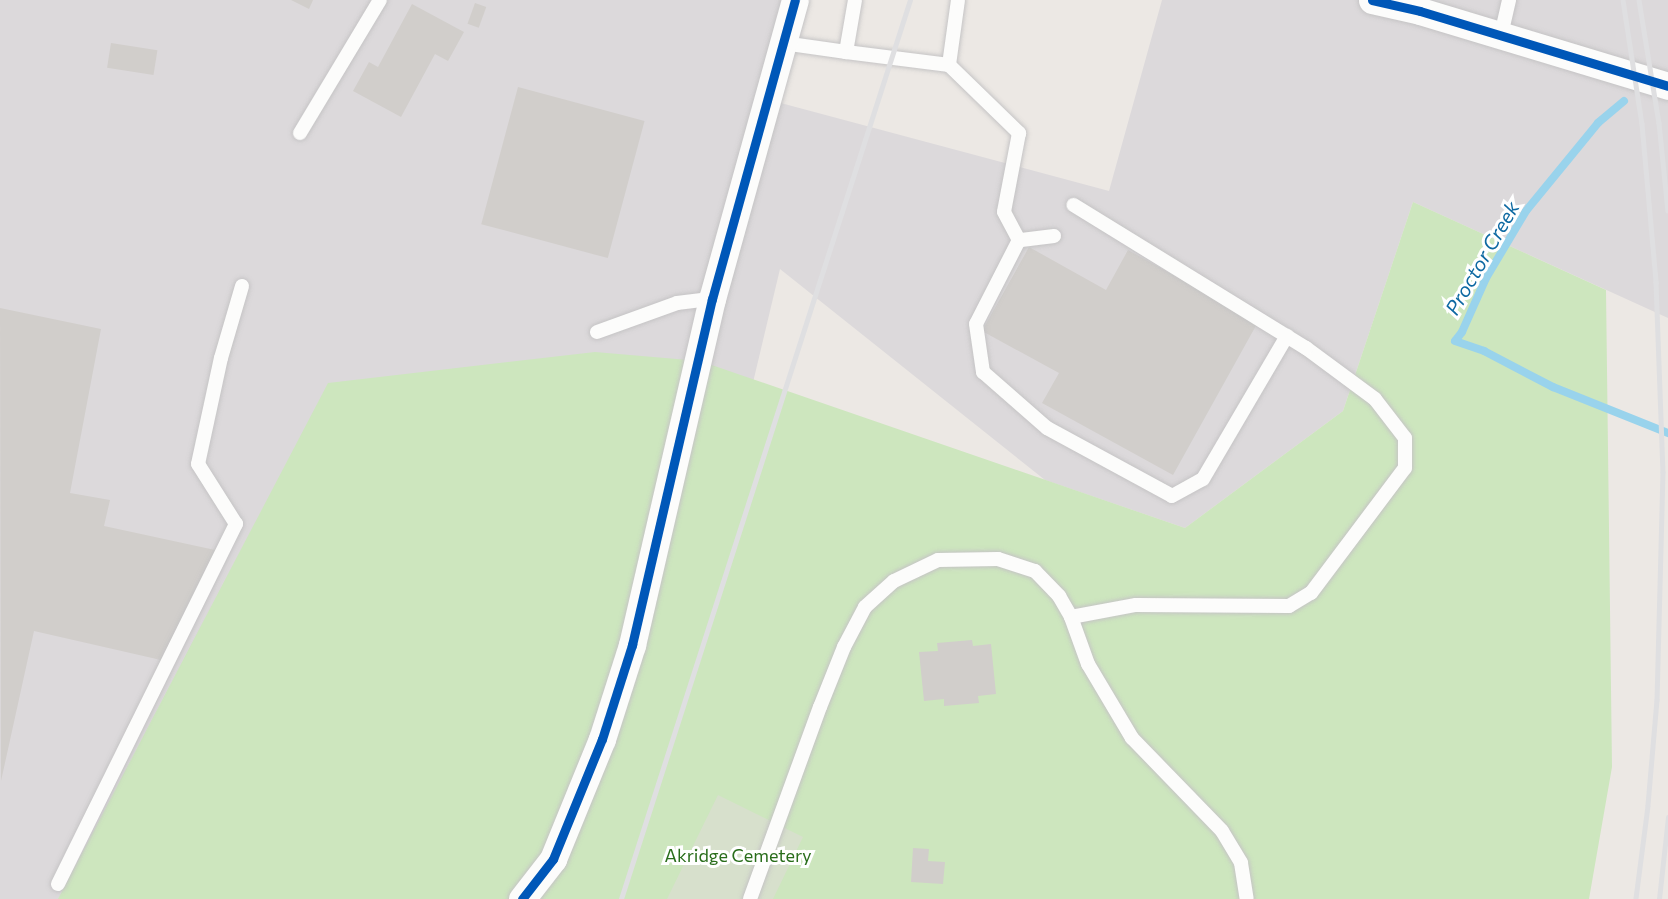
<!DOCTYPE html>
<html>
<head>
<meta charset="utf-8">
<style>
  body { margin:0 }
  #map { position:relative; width:1668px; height:899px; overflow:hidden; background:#ece8e4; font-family:Commissioner,sans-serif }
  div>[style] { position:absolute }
  .industrial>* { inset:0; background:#dcd9db }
  .green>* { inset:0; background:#cde6be }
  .cemetery>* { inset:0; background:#d7e0cc }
  .stream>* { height:8px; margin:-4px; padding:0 4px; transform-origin:4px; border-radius:4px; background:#99d3ec }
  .building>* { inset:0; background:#d1cecb; transform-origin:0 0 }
  .roads { filter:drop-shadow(0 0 2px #c5c4c5) drop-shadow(0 0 2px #c5c4c5) }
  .service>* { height:14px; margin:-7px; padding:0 7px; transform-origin:7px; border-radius:7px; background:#fcfcfb }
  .minor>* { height:27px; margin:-13.5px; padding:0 13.5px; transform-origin:13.5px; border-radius:13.5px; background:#fcfcfb }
  .rail>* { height:4.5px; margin:-2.25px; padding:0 2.25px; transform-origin:2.25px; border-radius:2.25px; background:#dfdfe1 }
  .cycleway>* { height:9px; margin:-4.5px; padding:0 4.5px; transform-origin:4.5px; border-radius:4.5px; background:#0057b8 }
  span { translate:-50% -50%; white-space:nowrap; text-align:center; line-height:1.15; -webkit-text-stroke:6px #fff; paint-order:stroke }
  .park-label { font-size:18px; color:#296d1b }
  .water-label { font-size:20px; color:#0e69a2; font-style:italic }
</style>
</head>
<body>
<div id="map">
  <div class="industrial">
    <div style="clip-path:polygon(0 0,785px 0,762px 98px,1109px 191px,1162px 0,1668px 0,1668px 318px,1413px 202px,1343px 411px,1185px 528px,1045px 480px,780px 269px,745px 416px,111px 899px,0 899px)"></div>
  </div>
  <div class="green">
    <div style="clip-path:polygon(1413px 202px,1606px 290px,1612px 767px,1589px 899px,58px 899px,328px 383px,595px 352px,700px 361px,1185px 528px,1343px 411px)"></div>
  </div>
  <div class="cemetery">
    <div style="clip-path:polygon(718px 795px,803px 837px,773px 899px,667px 899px)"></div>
  </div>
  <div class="stream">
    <div style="left:1624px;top:101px;width:34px;rotate:140deg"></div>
    <div style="left:1598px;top:123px;width:114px;rotate:129.3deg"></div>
    <div style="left:1526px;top:211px;width:78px;rotate:120.8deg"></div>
    <div style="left:1486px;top:278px;width:59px;rotate:114deg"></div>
    <div style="left:1462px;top:332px;width:11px;rotate:128deg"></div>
    <div style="left:1455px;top:341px;width:31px;rotate:19deg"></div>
    <div style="left:1484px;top:351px;width:78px;rotate:27.6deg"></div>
    <div style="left:1553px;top:387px;width:124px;rotate:21.8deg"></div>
  </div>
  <div class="building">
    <div style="clip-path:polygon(291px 0,313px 0,309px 9px)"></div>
    <div style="left:475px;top:3px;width:12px;height:22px;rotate:20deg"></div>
    <div style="clip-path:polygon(412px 4px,464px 32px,448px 61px,435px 54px,401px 117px,353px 91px,369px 62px,378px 67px)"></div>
    <div style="left:111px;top:43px;width:47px;height:25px;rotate:9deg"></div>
    <div style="left:518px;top:87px;width:131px;height:142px;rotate:15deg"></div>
    <div style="clip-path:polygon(1029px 247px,1106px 290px,1128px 250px,1258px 322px,1173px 475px,1042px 403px,1059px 373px,982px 331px)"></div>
    <div style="clip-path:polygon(0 308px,101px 329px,70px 493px,110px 500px,104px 526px,215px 550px,161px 660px,34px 631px,1px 781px)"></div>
    <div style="clip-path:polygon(972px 640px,973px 646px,991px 644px,996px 694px,978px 696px,979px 703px,944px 706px,944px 699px,924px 701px,919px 652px,938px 651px,937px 643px)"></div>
    <div style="clip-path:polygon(913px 848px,929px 849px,928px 861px,945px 862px,943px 884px,911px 882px)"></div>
  </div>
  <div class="roads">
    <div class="service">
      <div style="left:855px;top:0;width:53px;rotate:99.8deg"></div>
      <div style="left:846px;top:52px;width:104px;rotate:7.2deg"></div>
      <div style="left:958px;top:0;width:66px;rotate:97.9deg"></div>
      <div style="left:949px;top:65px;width:98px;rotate:44.2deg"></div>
      <div style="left:1019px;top:133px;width:80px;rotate:100.8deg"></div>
      <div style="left:1004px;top:212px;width:32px;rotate:62deg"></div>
      <div style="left:1501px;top:35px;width:36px;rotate:-77deg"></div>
      <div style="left:783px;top:43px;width:64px;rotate:8.1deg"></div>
      <div style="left:300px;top:133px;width:155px;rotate:-59deg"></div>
      <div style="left:1054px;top:236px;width:35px;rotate:173deg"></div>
      <div style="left:1019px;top:240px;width:94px;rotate:117.1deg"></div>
      <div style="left:976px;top:324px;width:49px;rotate:81.7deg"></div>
      <div style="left:983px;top:372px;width:85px;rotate:41.2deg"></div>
      <div style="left:1047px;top:428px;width:142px;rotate:28.5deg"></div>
      <div style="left:1172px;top:496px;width:35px;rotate:-29deg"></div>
      <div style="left:1203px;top:479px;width:166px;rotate:-59.6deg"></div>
      <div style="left:597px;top:332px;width:85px;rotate:-19.9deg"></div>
      <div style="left:677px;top:303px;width:35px;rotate:-7deg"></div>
      <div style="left:1071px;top:617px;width:66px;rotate:-10.5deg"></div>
      <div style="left:1136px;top:605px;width:153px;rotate:0.4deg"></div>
      <div style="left:1289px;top:606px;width:26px;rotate:-31deg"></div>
      <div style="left:1311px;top:593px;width:156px;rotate:-53.1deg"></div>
      <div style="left:1405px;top:468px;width:30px;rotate:-90deg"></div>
      <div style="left:1405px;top:438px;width:49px;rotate:-127.6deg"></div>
      <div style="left:1375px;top:399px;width:86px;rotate:-143.5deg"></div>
      <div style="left:1306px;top:348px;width:273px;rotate:-148.4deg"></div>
      <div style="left:58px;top:884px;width:402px;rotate:-63.7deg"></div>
      <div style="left:236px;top:524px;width:71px;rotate:-122.3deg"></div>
      <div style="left:198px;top:464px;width:108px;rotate:-77.8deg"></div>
      <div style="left:221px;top:358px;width:75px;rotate:-73.7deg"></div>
      <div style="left:750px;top:899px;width:204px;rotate:-70deg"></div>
      <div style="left:820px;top:707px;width:65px;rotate:-68.2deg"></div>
      <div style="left:844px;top:647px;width:45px;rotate:-62.3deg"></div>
      <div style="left:865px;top:607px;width:39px;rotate:-42deg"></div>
      <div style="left:894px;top:581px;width:49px;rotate:-25.5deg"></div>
      <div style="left:938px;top:560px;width:60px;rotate:-1deg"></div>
      <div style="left:998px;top:559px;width:39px;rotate:18deg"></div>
      <div style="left:1035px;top:571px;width:35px;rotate:46deg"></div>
      <div style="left:1059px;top:596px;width:24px;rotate:60deg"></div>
      <div style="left:1071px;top:617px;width:50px;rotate:70.1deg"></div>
      <div style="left:1088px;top:664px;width:86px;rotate:59.3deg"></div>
      <div style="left:1132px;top:738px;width:129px;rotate:45.9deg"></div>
      <div style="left:1222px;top:831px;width:37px;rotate:59deg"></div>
      <div style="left:1241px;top:863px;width:36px;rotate:81deg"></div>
    </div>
    <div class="minor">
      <div style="left:1372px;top:0;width:49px;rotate:12.9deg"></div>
      <div style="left:1420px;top:11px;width:259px;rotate:16.8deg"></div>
      <div style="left:522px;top:899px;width:51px;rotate:-52.2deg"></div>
      <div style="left:553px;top:859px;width:130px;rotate:-67.8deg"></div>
      <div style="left:602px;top:739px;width:99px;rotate:-72.3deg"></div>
      <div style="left:632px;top:645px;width:355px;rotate:-77deg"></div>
      <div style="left:712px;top:299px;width:310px;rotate:-74.5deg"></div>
    </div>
  </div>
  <div class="rail">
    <div style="left:1623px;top:0;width:125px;rotate:81.3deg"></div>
    <div style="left:1642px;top:124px;width:159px;rotate:84.9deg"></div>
    <div style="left:1656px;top:282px;width:190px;rotate:87.9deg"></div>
    <div style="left:1663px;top:472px;width:228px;rotate:91.5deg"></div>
    <div style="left:1657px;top:700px;width:106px;rotate:94.9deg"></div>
    <div style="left:1648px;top:806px;width:94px;rotate:97.4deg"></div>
    <div style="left:1639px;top:0;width:125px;rotate:80.8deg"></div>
    <div style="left:1659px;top:123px;width:88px;rotate:84.2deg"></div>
    <div style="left:621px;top:899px;width:944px;rotate:-72.18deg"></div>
    <div style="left:1659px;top:899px;width:82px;rotate:-83.7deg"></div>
  </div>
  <div class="cycleway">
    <div style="left:1372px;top:0;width:49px;rotate:12.9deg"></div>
    <div style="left:1420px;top:11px;width:259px;rotate:16.8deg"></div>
    <div style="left:522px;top:899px;width:51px;rotate:-52.2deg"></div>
    <div style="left:553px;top:859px;width:130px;rotate:-67.8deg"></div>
    <div style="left:602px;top:739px;width:99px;rotate:-72.3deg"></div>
    <div style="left:632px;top:645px;width:355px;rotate:-77deg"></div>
    <div style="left:712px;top:299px;width:310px;rotate:-74.5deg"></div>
  </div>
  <div class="park-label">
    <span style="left:738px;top:855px">Akridge Cemetery</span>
  </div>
  <div class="water-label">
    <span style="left:1482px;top:258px;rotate:-60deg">Proctor Creek</span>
  </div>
</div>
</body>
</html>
